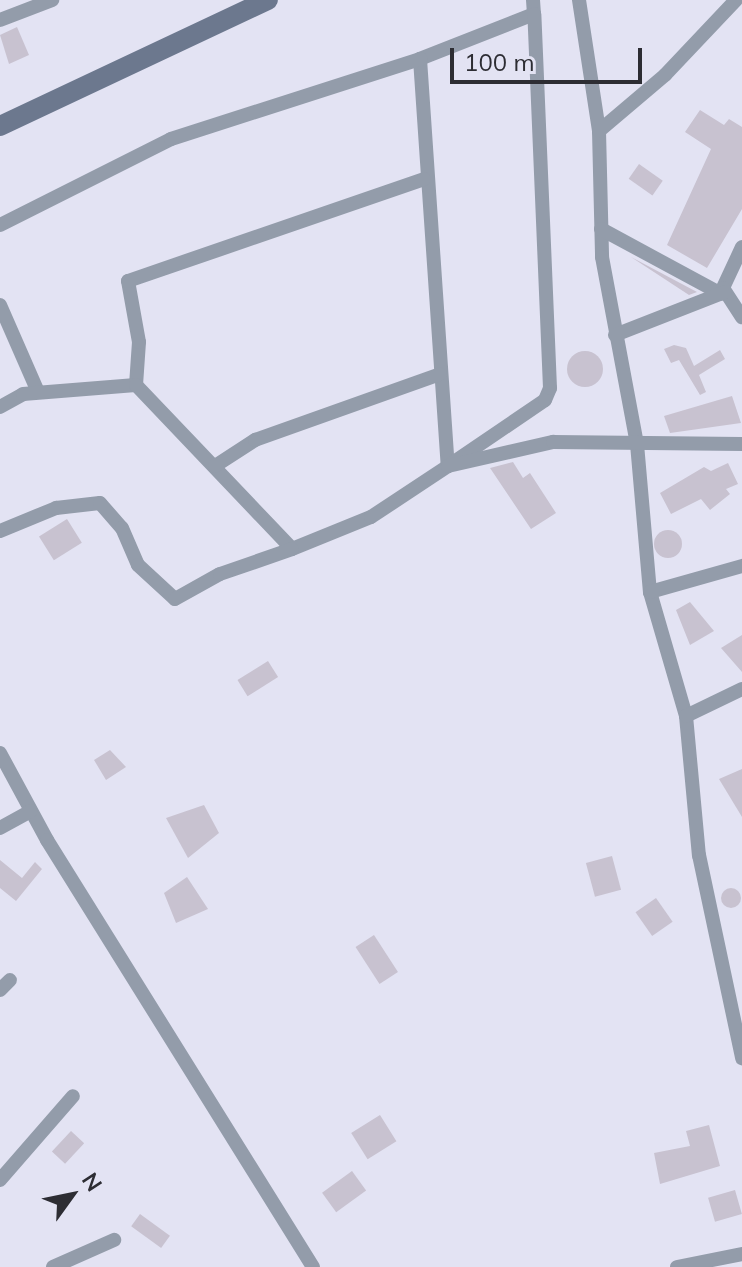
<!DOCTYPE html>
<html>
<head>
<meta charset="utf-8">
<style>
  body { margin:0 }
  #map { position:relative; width:742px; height:1267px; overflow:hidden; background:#e3e3f3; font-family:Mulish,sans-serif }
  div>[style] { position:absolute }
  .building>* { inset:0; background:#c8c2d0; transform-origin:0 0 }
  .round { border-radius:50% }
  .street>* { height:14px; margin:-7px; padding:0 7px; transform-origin:7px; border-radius:7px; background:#939caa }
  .secondary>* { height:20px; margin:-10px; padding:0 10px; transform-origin:10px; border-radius:10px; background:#6c788e }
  span { translate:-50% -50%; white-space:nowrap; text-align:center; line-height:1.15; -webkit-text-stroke:6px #e3e3f3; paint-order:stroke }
  .north { position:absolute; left:32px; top:1155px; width:80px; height:80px; -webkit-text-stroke:6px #e3e3f3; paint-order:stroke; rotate:57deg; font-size:22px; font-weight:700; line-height:32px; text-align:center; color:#2d2d33 }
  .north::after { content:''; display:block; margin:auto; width:28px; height:36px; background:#2d2d33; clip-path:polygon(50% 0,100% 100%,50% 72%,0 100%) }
  .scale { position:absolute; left:450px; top:48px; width:192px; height:36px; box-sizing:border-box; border:4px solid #2d2d33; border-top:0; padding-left:10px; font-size:24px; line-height:28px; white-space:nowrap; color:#2d2d33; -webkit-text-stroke:6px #e3e3f3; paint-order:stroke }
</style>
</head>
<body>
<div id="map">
  <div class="building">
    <div style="clip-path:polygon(17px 27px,29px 55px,9px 64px,0 35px)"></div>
    <div style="clip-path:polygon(700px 110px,724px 125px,729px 119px,742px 127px,742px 209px,707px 268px,667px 245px,711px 149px,685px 132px)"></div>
    <div style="left:639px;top:164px;width:29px;height:18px;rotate:35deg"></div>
    <div style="clip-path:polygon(631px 257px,697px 292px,689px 295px)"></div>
    <div style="clip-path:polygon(674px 345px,686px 348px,694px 366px,720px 350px,725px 359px,699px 375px,706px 392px,700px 395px,679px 360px,671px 363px,664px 349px)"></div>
    <div class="round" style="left:567px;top:351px;width:36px;height:36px"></div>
    <div style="clip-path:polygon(732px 396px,741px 423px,670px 433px,664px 416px)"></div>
    <div style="clip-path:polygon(513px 462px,523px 478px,530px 473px,556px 513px,531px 529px,490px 468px)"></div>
    <div style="clip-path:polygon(728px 463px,738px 484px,726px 489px,730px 494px,710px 510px,701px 499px,671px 514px,660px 493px,704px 467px,711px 471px)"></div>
    <div style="left:67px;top:519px;width:28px;height:33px;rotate:58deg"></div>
    <div class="round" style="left:654px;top:530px;width:28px;height:28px"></div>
    <div style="clip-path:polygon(690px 602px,714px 631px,690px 645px,676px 610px)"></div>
    <div style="clip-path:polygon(742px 635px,742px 672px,721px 648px)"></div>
    <div style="left:268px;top:661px;width:19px;height:36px;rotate:58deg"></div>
    <div style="clip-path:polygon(110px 750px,126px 767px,106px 780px,94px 760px)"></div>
    <div style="clip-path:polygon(742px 769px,742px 817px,719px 779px)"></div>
    <div style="clip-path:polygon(204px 805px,219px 833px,188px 858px,166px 818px)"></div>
    <div style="left:612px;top:856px;width:35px;height:27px;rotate:75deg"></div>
    <div style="clip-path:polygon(0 860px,22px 878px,35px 862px,42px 869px,16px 901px,0 888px)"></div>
    <div style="clip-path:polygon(187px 877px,208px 909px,176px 923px,164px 893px)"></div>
    <div class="round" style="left:721px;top:888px;width:20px;height:20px"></div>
    <div style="left:656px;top:898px;width:29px;height:25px;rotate:55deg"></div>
    <div style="left:374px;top:935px;width:44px;height:22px;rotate:57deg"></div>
    <div style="left:380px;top:1115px;width:31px;height:34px;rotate:58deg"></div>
    <div style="clip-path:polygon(709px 1125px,720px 1166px,660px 1184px,654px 1153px,690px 1146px,686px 1131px)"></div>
    <div style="left:71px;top:1131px;width:18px;height:28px;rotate:43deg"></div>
    <div style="left:352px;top:1171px;width:24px;height:37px;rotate:54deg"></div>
    <div style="left:735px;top:1190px;width:25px;height:28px;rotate:74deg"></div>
    <div style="left:140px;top:1214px;width:37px;height:15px;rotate:36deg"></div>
  </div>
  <div class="street">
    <div style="left:533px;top:0;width:14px;rotate:86deg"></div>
    <div style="left:534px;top:14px;width:123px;rotate:158.5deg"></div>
    <div style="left:420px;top:59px;width:408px;rotate:86.1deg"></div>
    <div style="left:448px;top:466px;width:117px;rotate:-34.2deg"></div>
    <div style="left:545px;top:400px;width:13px;rotate:-67deg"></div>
    <div style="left:550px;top:388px;width:374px;rotate:-92.4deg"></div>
    <div style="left:579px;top:0;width:133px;rotate:81.3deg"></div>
    <div style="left:599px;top:131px;width:126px;rotate:88.6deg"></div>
    <div style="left:602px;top:257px;width:190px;rotate:79.4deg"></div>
    <div style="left:637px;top:444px;width:149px;rotate:85deg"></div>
    <div style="left:650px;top:592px;width:129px;rotate:73.8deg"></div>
    <div style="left:686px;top:716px;width:140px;rotate:84.7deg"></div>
    <div style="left:699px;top:855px;width:208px;rotate:78deg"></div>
    <div style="left:0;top:20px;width:56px;rotate:-21deg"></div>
    <div style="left:599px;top:131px;width:87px;rotate:-40.3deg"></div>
    <div style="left:665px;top:75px;width:103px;rotate:-46.6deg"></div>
    <div style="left:0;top:225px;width:191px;rotate:-26.7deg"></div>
    <div style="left:171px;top:139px;width:262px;rotate:-17.8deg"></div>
    <div style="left:601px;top:229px;width:136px;rotate:28.4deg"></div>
    <div style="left:742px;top:247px;width:45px;rotate:114.9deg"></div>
    <div style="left:723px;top:288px;width:35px;rotate:57deg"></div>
    <div style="left:0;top:305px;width:95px;rotate:66.4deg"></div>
    <div style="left:615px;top:335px;width:118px;rotate:-21.4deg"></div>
    <div style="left:136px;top:385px;width:43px;rotate:-86deg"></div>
    <div style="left:139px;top:342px;width:62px;rotate:-100.2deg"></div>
    <div style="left:128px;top:281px;width:313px;rotate:-19deg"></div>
    <div style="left:0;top:407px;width:26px;rotate:-29deg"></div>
    <div style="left:23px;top:394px;width:113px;rotate:-4.6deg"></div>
    <div style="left:136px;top:385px;width:226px;rotate:46.4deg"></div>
    <div style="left:292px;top:549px;width:85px;rotate:-22.1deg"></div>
    <div style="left:371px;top:517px;width:92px;rotate:-33.5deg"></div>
    <div style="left:448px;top:466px;width:108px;rotate:-12.9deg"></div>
    <div style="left:553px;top:442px;width:189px;rotate:0.6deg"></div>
    <div style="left:215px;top:466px;width:48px;rotate:-33deg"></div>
    <div style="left:255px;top:440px;width:196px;rotate:-19.6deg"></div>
    <div style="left:0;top:531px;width:61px;rotate:-22.3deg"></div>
    <div style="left:56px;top:508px;width:44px;rotate:-6.5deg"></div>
    <div style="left:100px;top:503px;width:33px;rotate:49deg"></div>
    <div style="left:122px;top:528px;width:40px;rotate:66.6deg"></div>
    <div style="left:138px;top:565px;width:50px;rotate:42.6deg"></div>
    <div style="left:175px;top:599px;width:51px;rotate:-29.1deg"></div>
    <div style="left:220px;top:574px;width:76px;rotate:-19.1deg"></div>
    <div style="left:650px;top:592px;width:96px;rotate:-15.8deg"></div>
    <div style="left:686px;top:716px;width:62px;rotate:-25.7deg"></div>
    <div style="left:0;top:753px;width:99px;rotate:61.6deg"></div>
    <div style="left:47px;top:840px;width:503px;rotate:58.08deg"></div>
    <div style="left:0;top:828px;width:35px;rotate:-29deg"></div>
    <div style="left:0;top:990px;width:14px;rotate:-45deg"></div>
    <div style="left:0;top:1180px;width:111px;rotate:-49deg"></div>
    <div style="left:53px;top:1267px;width:67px;rotate:-23.9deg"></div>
    <div style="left:677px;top:1267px;width:66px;rotate:-11.3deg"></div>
  </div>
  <div class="secondary">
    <div style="left:0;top:126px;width:296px;rotate:-25.2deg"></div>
  </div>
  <div class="north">N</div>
  <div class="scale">100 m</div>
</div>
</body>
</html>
